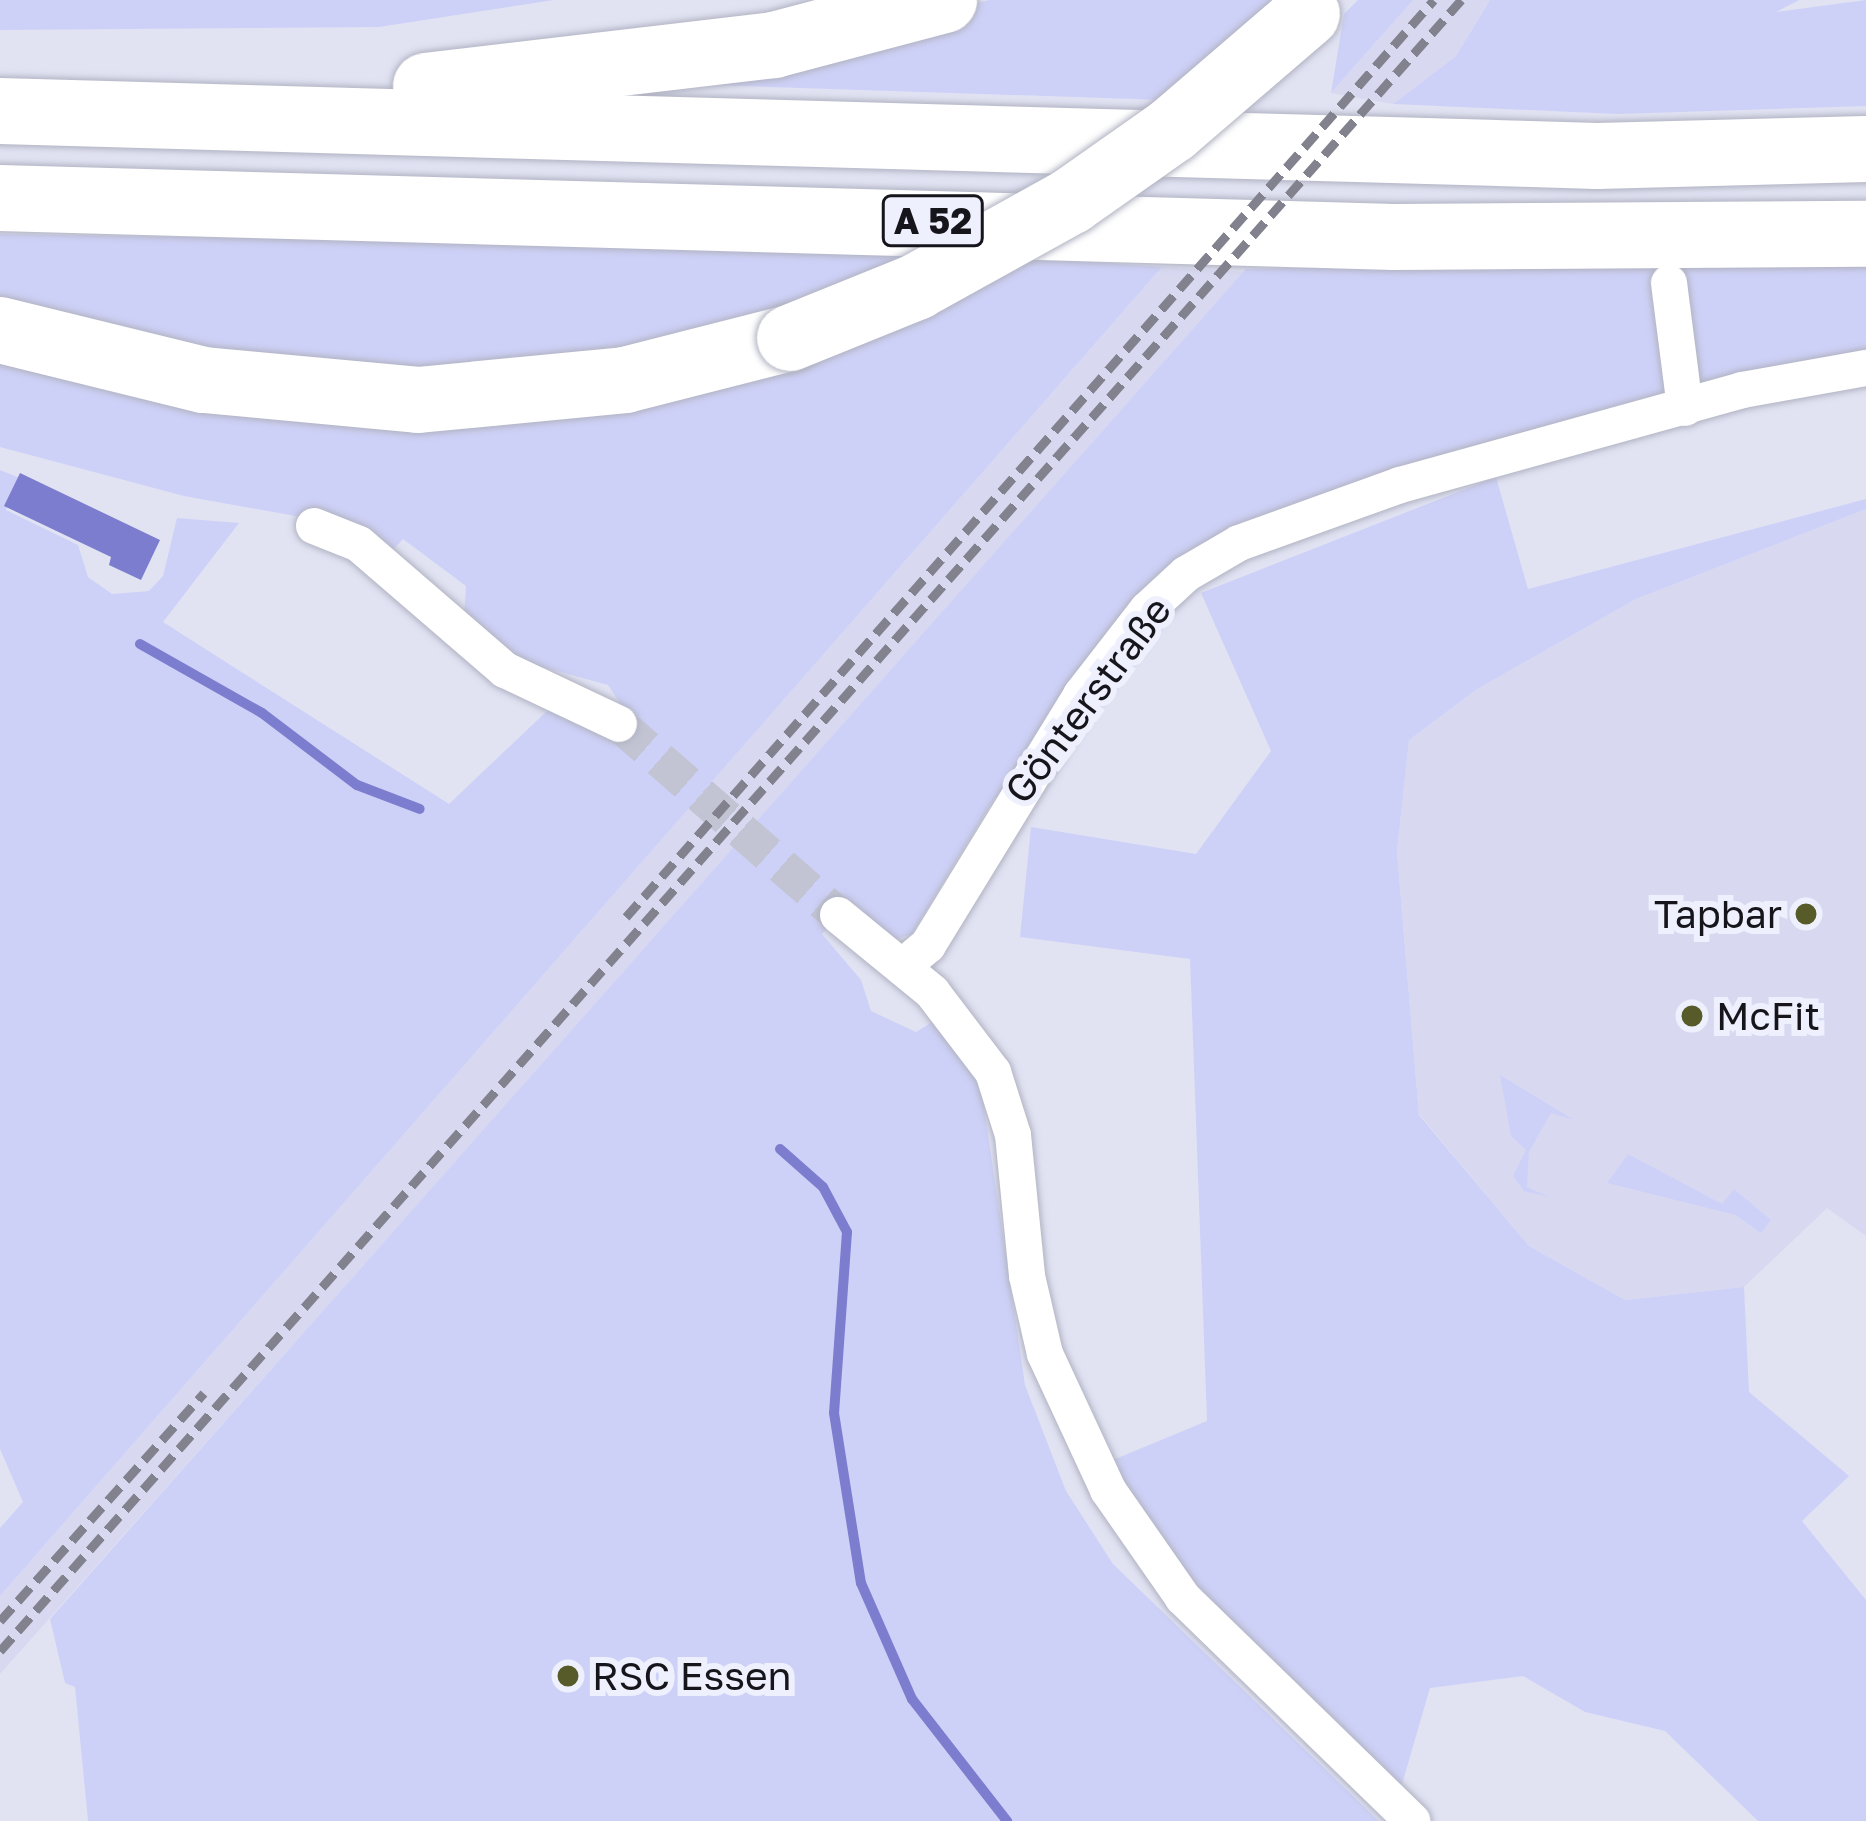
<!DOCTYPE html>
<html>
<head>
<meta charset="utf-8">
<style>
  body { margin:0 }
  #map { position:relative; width:1866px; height:1821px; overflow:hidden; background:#e1e3f3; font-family:"Golos Text",sans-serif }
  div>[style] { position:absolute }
  .built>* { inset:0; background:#d8d9f1 }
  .green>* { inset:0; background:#ced1f7 }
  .water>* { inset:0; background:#7c7dce }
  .stream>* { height:10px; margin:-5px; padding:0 5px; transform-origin:5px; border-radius:5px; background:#7c7dce }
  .street-tunnel>* { height:36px; margin-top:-18px; transform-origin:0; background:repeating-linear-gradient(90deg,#c2c4d3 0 36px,transparent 0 54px) }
  .roads { filter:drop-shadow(0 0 3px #b1b3c2) drop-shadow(0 0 3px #b1b3c2) }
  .street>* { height:36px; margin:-18px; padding:0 18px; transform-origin:18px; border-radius:18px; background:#fff }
  .highway>* { height:66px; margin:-33px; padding:0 33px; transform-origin:33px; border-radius:33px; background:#fff }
  .rail>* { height:9px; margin-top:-4.5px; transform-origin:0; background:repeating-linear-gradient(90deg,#81828d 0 18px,transparent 0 27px) }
  .bridges { filter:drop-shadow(0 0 3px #b1b3c2) drop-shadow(0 0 3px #b1b3c2) }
  .highway-bridge>* { height:66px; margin:-33px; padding:0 33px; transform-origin:33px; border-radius:33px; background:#fff }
  .dots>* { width:33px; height:33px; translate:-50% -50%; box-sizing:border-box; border:6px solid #eff0fd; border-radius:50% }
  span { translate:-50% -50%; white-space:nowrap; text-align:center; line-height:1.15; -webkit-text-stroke:12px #eff0fd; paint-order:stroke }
  .shield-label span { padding:3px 9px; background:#eff0fd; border:3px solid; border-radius:9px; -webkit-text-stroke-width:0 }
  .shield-label { font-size:36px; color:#15151b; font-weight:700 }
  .street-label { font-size:39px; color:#15151b }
  .poi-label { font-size:39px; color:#15151b }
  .right { translate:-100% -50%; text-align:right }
  .left { translate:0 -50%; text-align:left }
</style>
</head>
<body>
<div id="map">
  <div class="built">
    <div style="clip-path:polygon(1413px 0,1490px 0,1456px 56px,1393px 104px,1331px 93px)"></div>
    <div style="clip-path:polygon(1162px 267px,1247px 272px,0 1674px,0 1596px)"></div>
    <div style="clip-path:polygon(1866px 509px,1866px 1236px,1827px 1208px,1744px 1287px,1625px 1300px,1529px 1246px,1419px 1114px,1397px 852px,1409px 740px,1477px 689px,1636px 599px)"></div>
  </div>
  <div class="green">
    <div style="clip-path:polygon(0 0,554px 0,379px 27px,0 30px)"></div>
    <div style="clip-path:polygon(989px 0,1293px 0,1164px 100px,652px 83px)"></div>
    <div style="clip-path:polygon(1358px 0,1413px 0,1331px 93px,1344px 14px)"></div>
    <div style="clip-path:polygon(1490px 0,1799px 0,1776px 12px,1866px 0,1866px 106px,1618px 114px,1393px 104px,1456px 56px)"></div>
    <div style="clip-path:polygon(0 234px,778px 247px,935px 257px,781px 320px,523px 377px,222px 365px,0 308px)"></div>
    <div style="clip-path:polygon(1032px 258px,1162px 267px,0 1596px,0 1528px,23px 1502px,0 1449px,0 470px,20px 478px,6px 510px,78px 545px,88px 577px,112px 594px,149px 591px,163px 576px,177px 518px,239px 523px,163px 622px,449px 804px,550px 708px,627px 714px,608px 685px,517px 660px,464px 617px,466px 586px,403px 539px,392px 551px,329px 522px,184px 496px,0 447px,0 351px,421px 426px)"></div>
    <div style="clip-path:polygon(1866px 259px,1866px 358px,1359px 486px,1135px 607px,989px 807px,912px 934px,891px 941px,849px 904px,822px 934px,861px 980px,871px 1011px,916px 1032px,934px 1021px,981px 1087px,1025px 1385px,1066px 1491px,1113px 1564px,1379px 1821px,88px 1821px,75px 1687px,65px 1683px,50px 1619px,1246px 269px)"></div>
    <div style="clip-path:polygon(1496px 477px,1528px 589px,1866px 499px,1866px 509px,1636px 599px,1477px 689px,1409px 740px,1397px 852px,1419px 1115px,1529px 1246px,1625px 1300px,1744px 1287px,1749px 1392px,1849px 1476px,1802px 1521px,1866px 1600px,1866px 1821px,1758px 1821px,1665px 1731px,1585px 1712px,1523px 1676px,1430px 1688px,1400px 1791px,1249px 1662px,1096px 1467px,1207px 1421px,1190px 959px,1020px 937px,1031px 827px,1196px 854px,1271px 751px,1201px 593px)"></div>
    <div style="clip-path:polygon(1500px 1075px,1574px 1120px,1551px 1113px,1529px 1152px,1527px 1187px,1549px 1197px,1524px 1191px,1513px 1176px,1526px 1150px,1511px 1136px)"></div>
    <div style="clip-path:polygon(1628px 1154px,1722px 1204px,1734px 1189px,1771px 1220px,1761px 1233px,1736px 1215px,1607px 1183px)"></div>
  </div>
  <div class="water">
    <div style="clip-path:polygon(20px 473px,160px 540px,141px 580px,109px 565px,111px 557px,4px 506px)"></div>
  </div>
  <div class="stream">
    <div style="left:140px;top:644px;width:140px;rotate:29.5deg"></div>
    <div style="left:262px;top:713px;width:119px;rotate:37.2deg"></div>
    <div style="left:357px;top:785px;width:67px;rotate:20.9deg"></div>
    <div style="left:780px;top:1149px;width:57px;rotate:41.5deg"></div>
    <div style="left:823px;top:1187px;width:51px;rotate:61.9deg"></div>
    <div style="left:847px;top:1232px;width:181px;rotate:94.1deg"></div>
    <div style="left:834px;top:1413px;width:172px;rotate:81deg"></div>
    <div style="left:861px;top:1583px;width:127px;rotate:66.3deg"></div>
    <div style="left:912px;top:1699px;width:155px;rotate:52.1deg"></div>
  </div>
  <div class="street-tunnel">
    <div style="left:619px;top:724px;width:291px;rotate:41.1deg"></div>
  </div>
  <div class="roads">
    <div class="street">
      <div style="left:1669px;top:283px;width:126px;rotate:82.7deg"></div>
      <div style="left:314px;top:526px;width:48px;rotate:21.8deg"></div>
      <div style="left:359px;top:544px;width:193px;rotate:40.8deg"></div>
      <div style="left:505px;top:670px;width:126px;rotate:25.3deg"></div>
      <div style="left:838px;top:915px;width:122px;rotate:39.3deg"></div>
      <div style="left:932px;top:992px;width:101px;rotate:52.7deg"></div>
      <div style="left:993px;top:1072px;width:66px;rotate:72.4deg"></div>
      <div style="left:1013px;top:1135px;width:142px;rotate:84.3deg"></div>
      <div style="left:1027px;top:1276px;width:80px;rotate:77deg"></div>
      <div style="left:1045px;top:1354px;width:150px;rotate:65.1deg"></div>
      <div style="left:1108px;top:1490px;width:131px;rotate:55.2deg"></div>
      <div style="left:1183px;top:1598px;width:320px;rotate:44.2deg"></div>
      <div style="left:902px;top:967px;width:34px;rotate:-40deg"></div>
      <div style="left:928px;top:945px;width:293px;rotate:-58.5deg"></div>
      <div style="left:1081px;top:695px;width:108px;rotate:-52.2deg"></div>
      <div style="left:1147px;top:610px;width:53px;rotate:-42.7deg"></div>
      <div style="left:1186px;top:574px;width:61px;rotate:-30.3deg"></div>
      <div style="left:1239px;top:543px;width:171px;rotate:-19.8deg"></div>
      <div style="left:1400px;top:485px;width:355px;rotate:-15.5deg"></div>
      <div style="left:1742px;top:390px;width:126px;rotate:-10.1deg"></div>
    </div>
    <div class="highway">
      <div style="left:426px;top:86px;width:350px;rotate:-6.7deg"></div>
      <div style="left:774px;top:45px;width:176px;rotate:-14.8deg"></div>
      <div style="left:0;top:111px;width:1598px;rotate:1.61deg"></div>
      <div style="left:1597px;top:156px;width:269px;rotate:-1.5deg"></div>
      <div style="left:0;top:198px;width:1395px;rotate:1.6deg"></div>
      <div style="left:1394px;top:237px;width:472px;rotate:-0.4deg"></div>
      <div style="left:0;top:330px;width:210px;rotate:13.8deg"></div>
      <div style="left:204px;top:380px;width:215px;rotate:5.3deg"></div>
      <div style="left:418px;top:400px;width:208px;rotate:-5.5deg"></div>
      <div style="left:625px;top:380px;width:170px;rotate:-14.3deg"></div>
    </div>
  </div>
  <div class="rail">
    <div style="left:626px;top:917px;width:1222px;rotate:-48.62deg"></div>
    <div style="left:0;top:1621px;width:306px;rotate:-48.2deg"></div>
    <div style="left:0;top:1651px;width:2205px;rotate:-48.49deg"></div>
  </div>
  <div class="bridges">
    <div class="highway-bridge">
      <div style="left:790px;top:338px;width:136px;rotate:-22deg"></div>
      <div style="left:916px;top:287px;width:177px;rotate:-29deg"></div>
      <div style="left:1071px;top:201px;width:123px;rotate:-35.1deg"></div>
      <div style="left:1172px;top:130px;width:178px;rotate:-40.7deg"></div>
    </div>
  </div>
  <div class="dots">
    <div style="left:1806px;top:914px;background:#565b29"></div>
    <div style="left:1692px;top:1016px;background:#565b29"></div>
    <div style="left:568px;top:1676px;background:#565b29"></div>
  </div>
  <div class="shield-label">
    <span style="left:933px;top:221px">A 52</span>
  </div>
  <div class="street-label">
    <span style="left:1088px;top:700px;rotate:-53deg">Gönterstraße</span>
  </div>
  <div class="poi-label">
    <span class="right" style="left:1782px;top:914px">Tapbar</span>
    <span class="left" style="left:1716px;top:1016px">McFit</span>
    <span class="left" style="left:592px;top:1676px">RSC Essen</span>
  </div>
</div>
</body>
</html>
